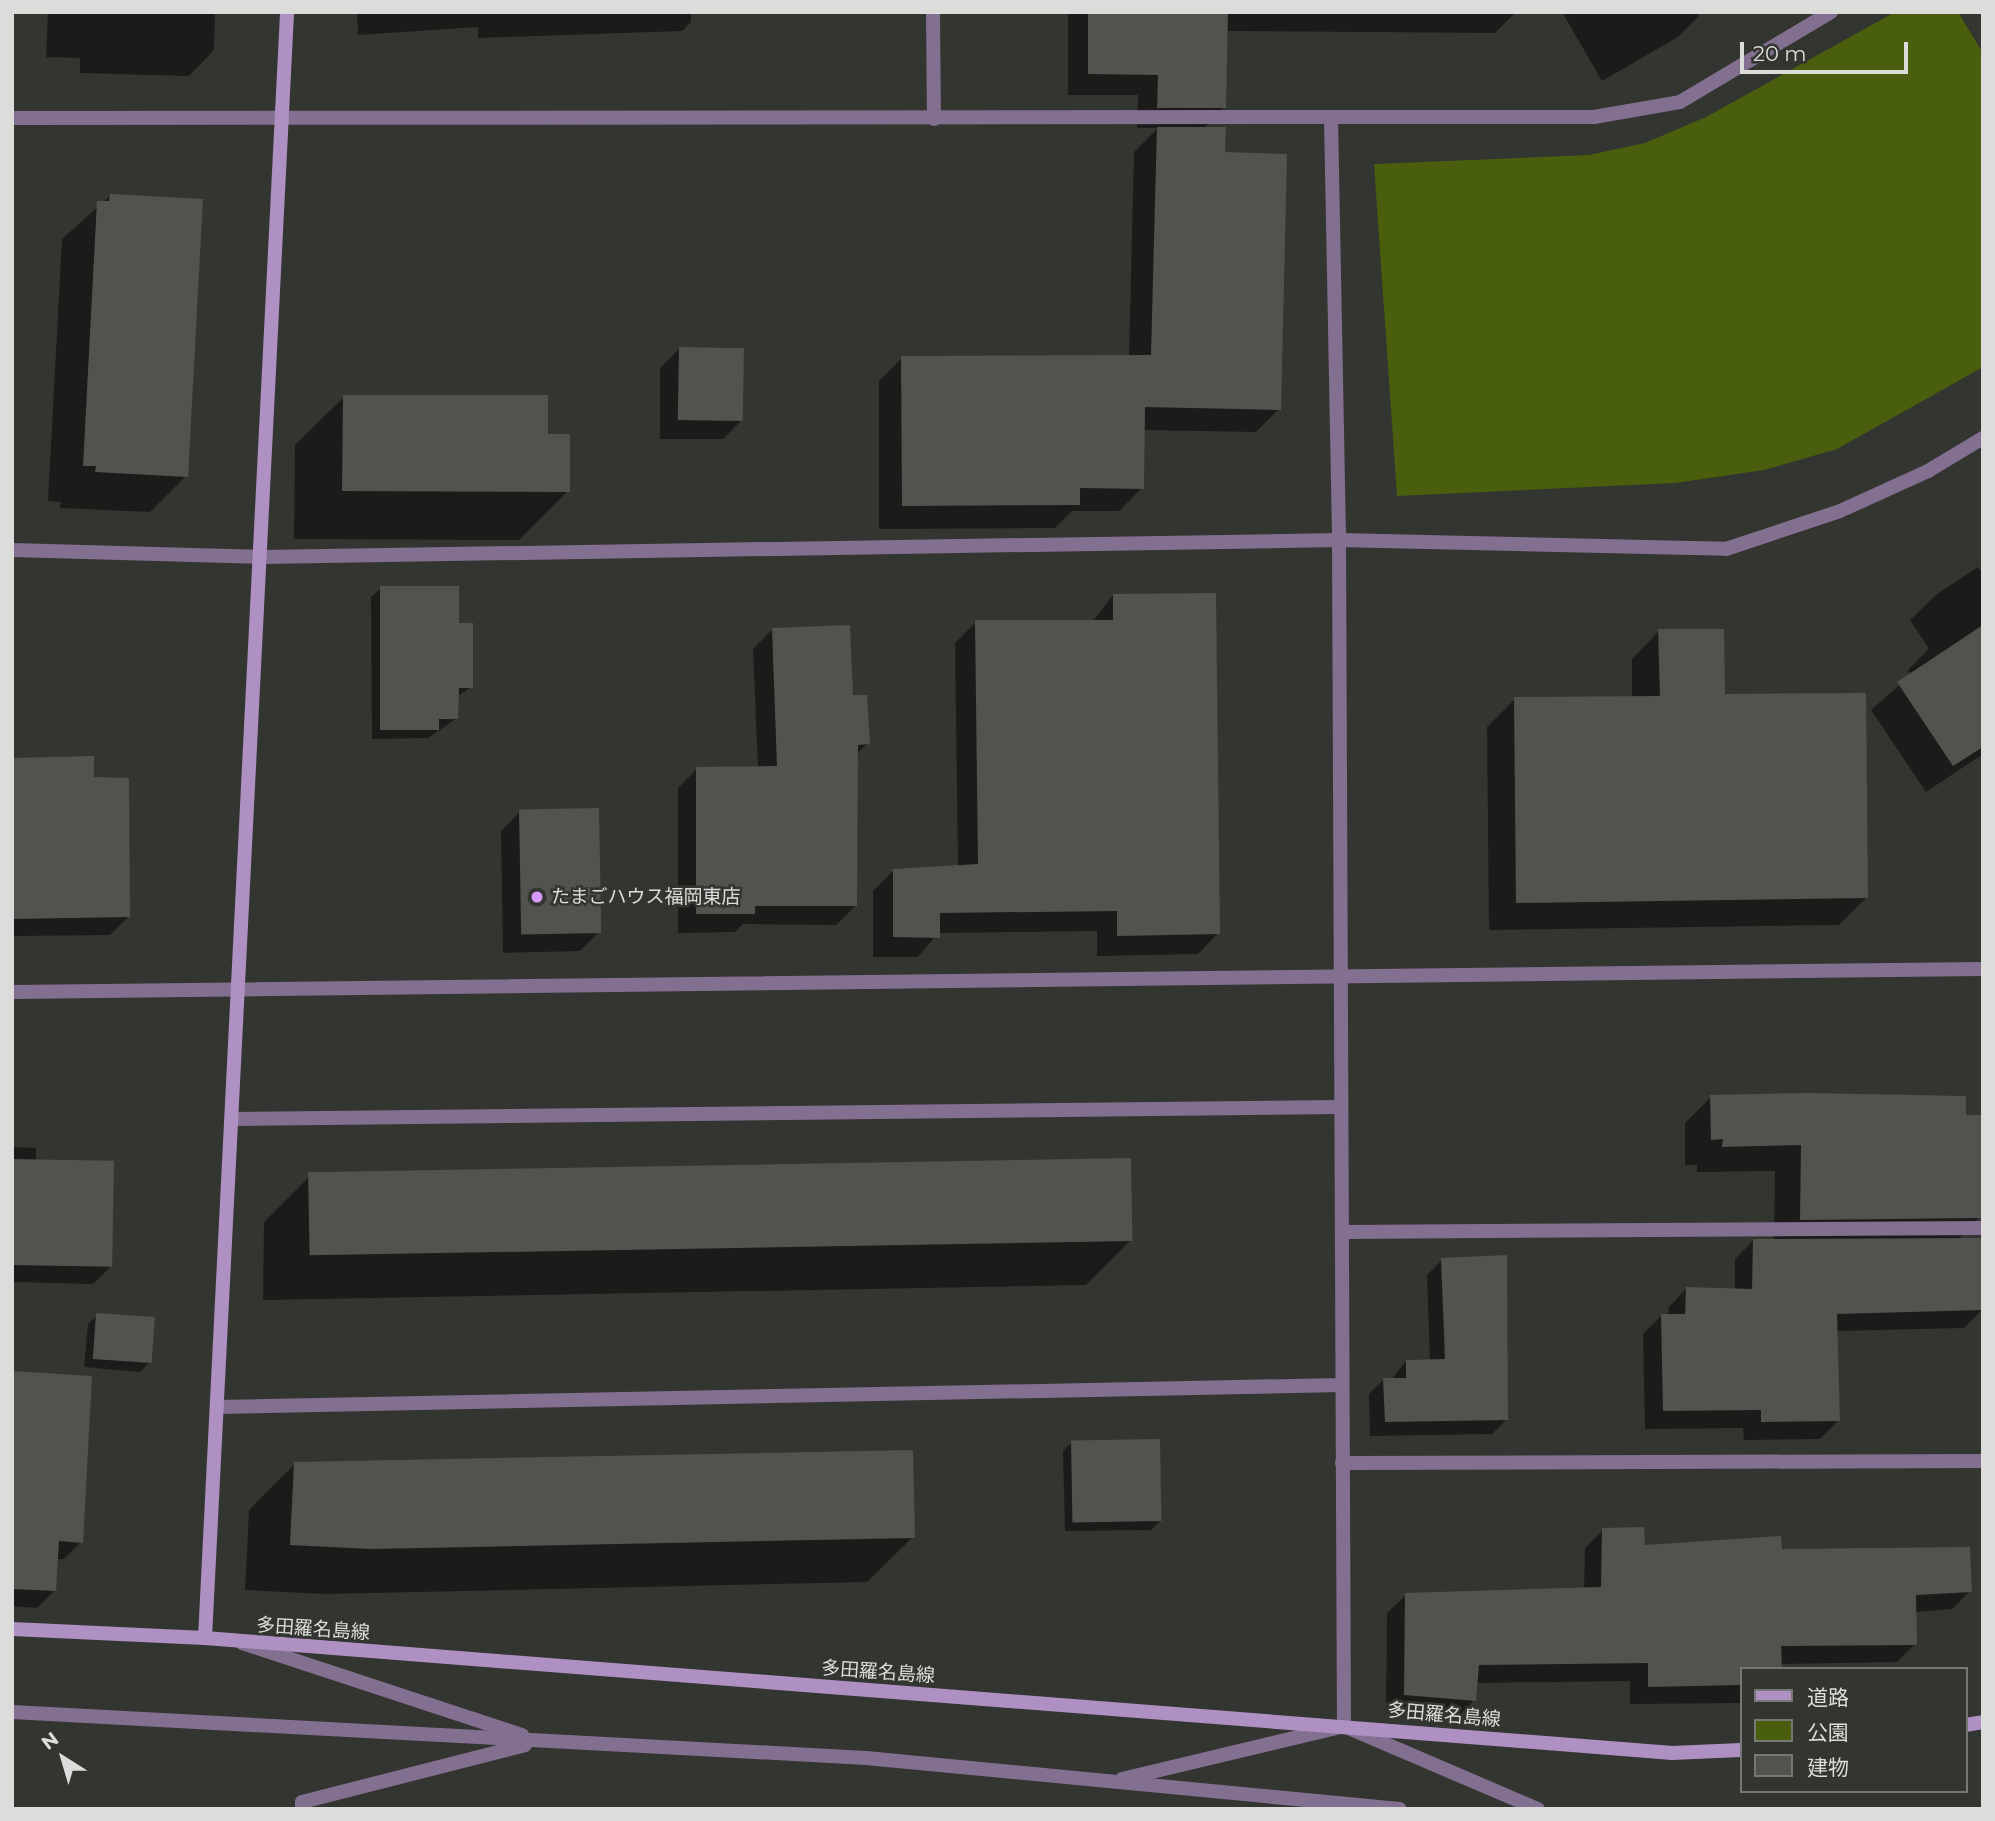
<!DOCTYPE html>
<html>
<head>
<meta charset="utf-8">
<style>
  body { margin:0 }
  #map { position:relative; width:1995px; height:1821px; overflow:hidden; background:#333531; font-family:Montserrat,"Noto Sans JP",sans-serif }
  div>[style] { position:absolute }
  .green>* { inset:0; background:#495f0d }
  .shadow>* { inset:0; background:#0007 }
  .building>* { inset:0; background:#52534f; transform-origin:0 0 }
  .lane>* { height:14px; margin:-7px; padding:0 7px; transform-origin:7px; border-radius:7px; background:#837090 }
  .street>* { height:14px; margin:-7px; padding:0 7px; transform-origin:7px; border-radius:7px; background:#837090 }
  .secondary>* { height:14px; margin:-7px; padding:0 7px; transform-origin:7px; border-radius:7px; background:#af90c3 }
  .dots>* { width:19px; height:19px; translate:-50% -50%; box-sizing:border-box; border:4px solid #333531; border-radius:50% }
  span { translate:-50% -50%; white-space:nowrap; text-align:center; line-height:1.15; -webkit-text-stroke:5px #333531; paint-order:stroke }
  .poi-label { font-size:19px; color:#dcddda }
  .left { translate:0 -50%; text-align:left }
  .street-label { font-size:19px; color:#dcddda }
  .frame { position:absolute; inset:0; border:14px solid #dcddda; pointer-events:none }
  .legend { position:absolute; left:1740px; top:1667px; width:228px; height:126px; box-sizing:border-box; background:#333531; border:2px solid #777875; margin:0; padding:9px 12px; list-style:none; font-size:21px; color:#dcddda }
  .legend li { display:flex; align-items:center; gap:14px; height:35px }
  .legend b { width:35px; border:2px solid #777875 }
  .north { position:absolute; left:28px; top:1723px; width:70px; height:70px; -webkit-text-stroke:5px #333531; paint-order:stroke; rotate:323deg; font-size:19px; font-weight:700; line-height:28px; text-align:center; color:#dcddda }
  .north::after { content:''; display:block; margin:auto; width:24px; height:32px; background:#dcddda; clip-path:polygon(50% 0,100% 100%,50% 72%,0 100%) }
  .scale { position:absolute; left:1740px; top:42px; width:168px; height:32px; box-sizing:border-box; border:4px solid #dcddda; border-top:0; padding-left:9px; font-size:21px; line-height:24px; white-space:nowrap; color:#dcddda; -webkit-text-stroke:5px #333531; paint-order:stroke }
</style>
</head>
<body>
<div id="map">
  <div class="green">
    <div style="clip-path:polygon(1895px 12px,1958px 12px,1983px 53px,1983px 367px,1837px 449px,1764px 470px,1675px 483px,1397px 496px,1374px 164px,1589px 155px,1645px 143px,1706px 117px)"></div>
  </div>
  <div class="shadow">
    <div style="clip-path:polygon(48px 12px,215px 12px,214px 50px,189px 76px,80px 73px,80px 58px,46px 57px)"></div>
    <div style="clip-path:polygon(357px 12px,691px 12px,691px 22px,682px 31px,478px 38px,478px 27px,358px 35px)"></div>
    <div style="clip-path:polygon(1068px 12px,1516px 12px,1495px 33px,1226px 31px,1224px 107px,1203px 129px,1224px 154px,1279px 409px,1256px 432px,1143px 430px,1142px 488px,1119px 511px,1072px 511px,1055px 528px,879px 529px,879px 381px,902px 358px,1129px 357px,1134px 152px,1158px 128px,1137px 128px,1138px 95px,1068px 95px)"></div>
    <div style="clip-path:polygon(1562px 12px,1696px 12px,1699px 16px,1678px 37px,1602px 81px)"></div>
    <div style="clip-path:polygon(110px 196px,186px 476px,150px 512px,60px 508px,61px 502px,48px 501px,62px 239px)"></div>
    <div style="clip-path:polygon(679px 349px,742px 420px,723px 439px,660px 439px,660px 368px)"></div>
    <div style="clip-path:polygon(12px 397px,14px 432px,12px 433px)"></div>
    <div style="clip-path:polygon(344px 397px,546px 435px,568px 491px,519px 540px,294px 539px,295px 445px)"></div>
    <div style="clip-path:polygon(1978px 567px,1983px 574px,1983px 754px,1926px 792px,1871px 710px,1911px 675px,1908px 670px,1929px 649px,1910px 620px,1937px 594px)"></div>
    <div style="clip-path:polygon(381px 588px,457px 625px,471px 687px,457px 697px,457px 718px,428px 738px,372px 739px,371px 597px)"></div>
    <div style="clip-path:polygon(1113px 595px,1218px 933px,1198px 954px,1097px 956px,1097px 931px,938px 933px,918px 957px,873px 957px,873px 891px,893px 871px,958px 867px,955px 643px,976px 622px,1093px 621px)"></div>
    <div style="clip-path:polygon(772px 630px,851px 697px,868px 743px,856px 755px,855px 906px,836px 925px,743px 924px,735px 932px,678px 933px,678px 788px,697px 769px,758px 768px,753px 649px)"></div>
    <div style="clip-path:polygon(1659px 631px,1723px 696px,1866px 898px,1839px 925px,1489px 930px,1487px 727px,1515px 699px,1632px 698px,1632px 659px)"></div>
    <div style="clip-path:polygon(12px 760px,92px 779px,128px 917px,110px 935px,12px 936px)"></div>
    <div style="clip-path:polygon(520px 812px,599px 932px,580px 951px,503px 953px,501px 831px)"></div>
    <div style="clip-path:polygon(1711px 1097px,1983px 1116px,1979px 1218px,1957px 1240px,1983px 1309px,1964px 1328px,1835px 1331px,1838px 1421px,1820px 1439px,1744px 1440px,1743px 1428px,1645px 1429px,1643px 1334px,1661px 1316px,1668px 1316px,1669px 1307px,1687px 1288px,1735px 1290px,1735px 1259px,1753px 1241px,1774px 1241px,1775px 1171px,1697px 1172px,1697px 1165px,1685px 1165px,1685px 1123px)"></div>
    <div style="clip-path:polygon(12px 1147px,36px 1148px,36px 1161px,110px 1267px,93px 1284px,12px 1282px)"></div>
    <div style="clip-path:polygon(309px 1177px,1131px 1240px,1086px 1285px,263px 1300px,264px 1222px)"></div>
    <div style="clip-path:polygon(1505px 1257px,1507px 1419px,1492px 1434px,1370px 1436px,1369px 1394px,1384px 1379px,1391px 1380px,1406px 1361px,1430px 1361px,1427px 1275px,1442px 1260px)"></div>
    <div style="clip-path:polygon(97px 1315px,149px 1363px,140px 1372px,84px 1367px,88px 1324px)"></div>
    <div style="clip-path:polygon(12px 1373px,81px 1542px,64px 1559px,56px 1559px,54px 1591px,37px 1608px,12px 1606px)"></div>
    <div style="clip-path:polygon(1072px 1442px,1160px 1521px,1151px 1530px,1065px 1531px,1063px 1451px)"></div>
    <div style="clip-path:polygon(295px 1464px,913px 1537px,867px 1582px,325px 1594px,245px 1590px,249px 1510px)"></div>
    <div style="clip-path:polygon(1603px 1530px,1643px 1547px,1780px 1551px,1970px 1591px,1952px 1609px,1915px 1612px,1915px 1644px,1897px 1662px,1780px 1664px,1741px 1669px,1741px 1703px,1630px 1704px,1630px 1681px,1476px 1683px,1474px 1700px,1456px 1719px,1386px 1713px,1387px 1613px,1406px 1595px,1584px 1589px,1585px 1548px)"></div>
  </div>
  <div class="building">
    <div style="clip-path:polygon(1088px 12px,1228px 12px,1226px 108px,1157px 108px,1158px 75px,1088px 74px)"></div>
    <div style="clip-path:polygon(1157px 127px,1226px 127px,1225px 152px,1287px 154px,1281px 410px,1145px 407px,1144px 489px,1080px 488px,1080px 505px,902px 506px,901px 356px,1151px 355px)"></div>
    <div style="clip-path:polygon(110px 194px,203px 199px,188px 477px,95px 472px,96px 466px,83px 466px,97px 201px,109px 201px)"></div>
    <div style="left:679px;top:347px;width:65px;height:73px;rotate:1deg"></div>
    <div style="clip-path:polygon(343px 395px,548px 395px,548px 434px,570px 434px,570px 492px,342px 491px)"></div>
    <div style="clip-path:polygon(380px 586px,459px 586px,459px 623px,473px 623px,473px 688px,459px 688px,458px 719px,439px 719px,439px 730px,380px 730px)"></div>
    <div style="clip-path:polygon(1216px 593px,1220px 934px,1117px 936px,1117px 911px,940px 913px,940px 938px,893px 937px,893px 869px,978px 864px,975px 620px,1113px 620px,1113px 594px)"></div>
    <div style="clip-path:polygon(850px 625px,853px 695px,867px 695px,870px 744px,858px 745px,857px 906px,755px 906px,755px 914px,696px 914px,696px 767px,777px 766px,772px 628px)"></div>
    <div style="clip-path:polygon(1983px 625px,1983px 747px,1953px 766px,1897px 682px)"></div>
    <div style="clip-path:polygon(1658px 629px,1724px 629px,1725px 694px,1866px 693px,1868px 898px,1516px 903px,1514px 697px,1660px 696px)"></div>
    <div style="clip-path:polygon(94px 756px,94px 777px,129px 778px,130px 917px,12px 919px,12px 758px)"></div>
    <div style="left:599px;top:808px;width:125px;height:80px;rotate:89deg"></div>
    <div style="clip-path:polygon(1808px 1093px,1966px 1096px,1966px 1115px,1983px 1115px,1981px 1218px,1800px 1220px,1801px 1145px,1722px 1147px,1723px 1139px,1711px 1140px,1710px 1095px)"></div>
    <div style="left:1131px;top:1158px;width:83px;height:823px;rotate:89deg"></div>
    <div style="left:12px;top:1159px;width:102px;height:106px;rotate:1deg"></div>
    <div style="clip-path:polygon(1982px 1238px,1983px 1310px,1837px 1314px,1840px 1421px,1761px 1422px,1761px 1410px,1663px 1411px,1661px 1314px,1685px 1314px,1686px 1287px,1752px 1289px,1753px 1239px)"></div>
    <div style="clip-path:polygon(1507px 1255px,1508px 1420px,1385px 1422px,1383px 1378px,1406px 1378px,1406px 1360px,1445px 1359px,1441px 1258px)"></div>
    <div style="left:96px;top:1313px;width:59px;height:46px;rotate:4deg"></div>
    <div style="clip-path:polygon(12px 1371px,92px 1376px,83px 1543px,59px 1541px,56px 1591px,12px 1589px)"></div>
    <div style="left:1160px;top:1439px;width:82px;height:89px;rotate:89deg"></div>
    <div style="clip-path:polygon(913px 1450px,915px 1538px,371px 1549px,290px 1545px,294px 1462px)"></div>
    <div style="clip-path:polygon(1644px 1527px,1645px 1545px,1781px 1536px,1782px 1549px,1970px 1547px,1972px 1592px,1916px 1595px,1917px 1645px,1781px 1646px,1782px 1669px,1741px 1669px,1741px 1685px,1648px 1687px,1648px 1663px,1479px 1665px,1476px 1701px,1404px 1695px,1405px 1593px,1601px 1587px,1602px 1528px)"></div>
  </div>
  <div class="lane">
    <div style="left:233px;top:1119px;width:1108px;rotate:-0.62deg"></div>
    <div style="left:217px;top:1407px;width:1125px;rotate:-1.12deg"></div>
  </div>
  <div class="street">
    <div style="left:933px;top:12px;width:107px;rotate:89.5deg"></div>
    <div style="left:12px;top:118px;width:1582px;rotate:-0.04deg"></div>
    <div style="left:1594px;top:117px;width:87px;rotate:-9.9deg"></div>
    <div style="left:1680px;top:102px;width:176px;rotate:-30.8deg"></div>
    <div style="left:1331px;top:118px;width:422px;rotate:88.9deg"></div>
    <div style="left:1339px;top:540px;width:1186px;rotate:89.76deg"></div>
    <div style="left:12px;top:550px;width:250px;rotate:1.6deg"></div>
    <div style="left:262px;top:557px;width:1077px;rotate:-0.9deg"></div>
    <div style="left:1339px;top:540px;width:387px;rotate:1.3deg"></div>
    <div style="left:1726px;top:549px;width:120px;rotate:-18.4deg"></div>
    <div style="left:1840px;top:511px;width:97px;rotate:-24.4deg"></div>
    <div style="left:1928px;top:471px;width:64px;rotate:-31deg"></div>
    <div style="left:12px;top:992px;width:1971px;rotate:-0.67deg"></div>
    <div style="left:1342px;top:1232px;width:641px;rotate:-0.36deg"></div>
    <div style="left:1342px;top:1463px;width:641px;rotate:-0.18deg"></div>
    <div style="left:242px;top:1643px;width:295px;rotate:18.2deg"></div>
    <div style="left:12px;top:1712px;width:855px;rotate:3.08deg"></div>
    <div style="left:866px;top:1758px;width:536px;rotate:5.46deg"></div>
    <div style="left:1122px;top:1779px;width:228px;rotate:-13.4deg"></div>
    <div style="left:1344px;top:1726px;width:211px;rotate:23.2deg"></div>
    <div style="left:302px;top:1809px;width:7px;rotate:-90deg"></div>
    <div style="left:302px;top:1802px;width:230px;rotate:-14.3deg"></div>
  </div>
  <div class="secondary">
    <div style="left:12px;top:1629px;width:193px;rotate:2.7deg"></div>
    <div style="left:205px;top:1638px;width:1472px;rotate:4.48deg"></div>
    <div style="left:1672px;top:1753px;width:69px;rotate:-2.5deg"></div>
    <div style="left:205px;top:1638px;width:1628px;rotate:-87.11deg"></div>
    <div style="left:1965px;top:1725px;width:18px;rotate:-9deg"></div>
  </div>
  <div class="dots">
    <div style="left:537px;top:897px;background:#d69bfa"></div>
  </div>
  <div class="poi-label">
    <span class="left" style="left:551px;top:897px">たまごハウス福岡東店</span>
  </div>
  <div class="street-label">
    <span style="left:313px;top:1629px;rotate:4deg">多田羅名島線</span>
    <span style="left:878px;top:1672px;rotate:4deg">多田羅名島線</span>
    <span style="left:1444px;top:1715px;rotate:5deg">多田羅名島線</span>
  </div>
  <div class="frame"></div>
  <ul class="legend">
  <li><b style="height:9px;background:#af90c3"></b>道路</li>
  <li><b style="height:19px;background:#495f0d"></b>公園</li>
  <li><b style="height:19px;background:#52534f"></b>建物</li>
  </ul>
  <div class="north">N</div>
  <div class="scale">20 m</div>
</div>
</body>
</html>
